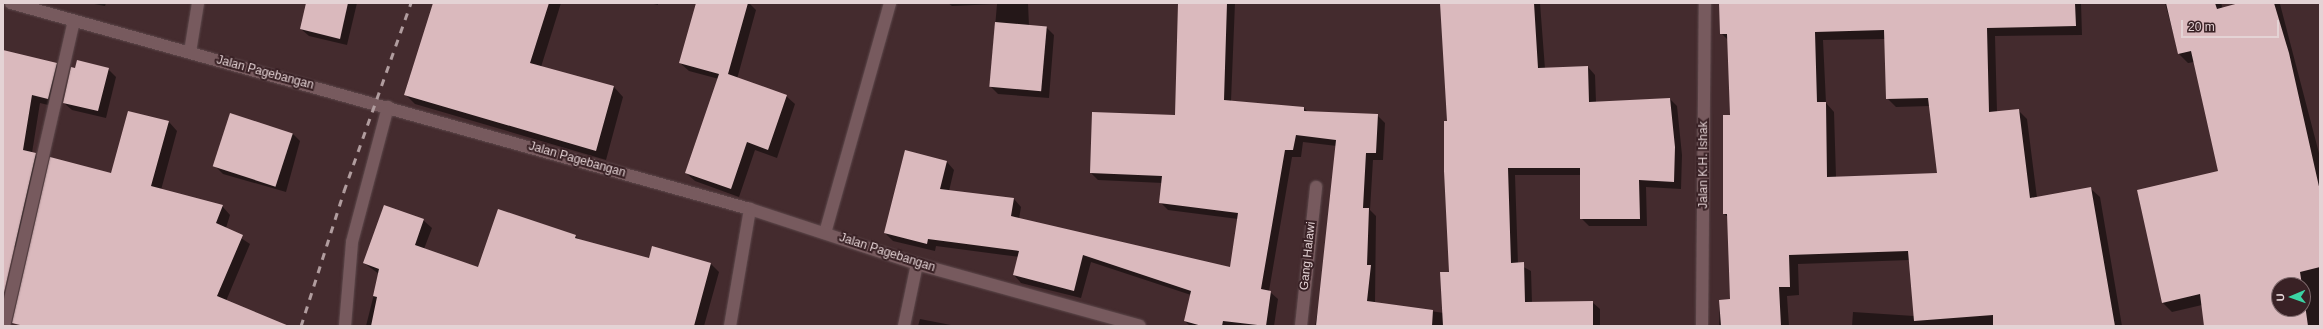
<!DOCTYPE html>
<html>
<head>
<meta charset="utf-8">
<style>
  body { margin:0 }
  #map { position:relative; width:2323px; height:329px; overflow:hidden; background:#442b2e; font-family:Arial,sans-serif }
  div>[style] { position:absolute }
  .shadow>* { inset:0; background:#0007 }
  .building>* { inset:0; background:#dab9bd; transform-origin:0 0 }
  .roads { filter:drop-shadow(0 0 1px #5e494c) drop-shadow(0 0 1px #5e494c) }
  .lane>* { height:12px; margin:-6px; padding:0 6px; transform-origin:6px; border-radius:6px; background:#775a5e }
  .street>* { height:12px; margin:-6px; padding:0 6px; transform-origin:6px; border-radius:6px; background:#775a5e }
  .secondary>* { height:12px; margin:-6px; padding:0 6px; transform-origin:6px; border-radius:6px; background:#775a5e }
  .rail>* { height:3px; margin-top:-1.5px; transform-origin:0; background:repeating-linear-gradient(90deg,#b19d9f 0 7px,transparent 0 14px) }
  span { translate:-50% -50%; white-space:nowrap; text-align:center; line-height:1.15; -webkit-text-stroke:4px #392125; paint-order:stroke }
  .street-label { font-size:12px; color:#e4d3d5 }
  .frame { position:absolute; inset:0; border:4px solid #e4d3d5; pointer-events:none }
  .north { position:absolute; left:2271px; top:277px; width:40px; height:40px; box-sizing:border-box; background:#392125; border:1px solid #7d686b; border-radius:50%; rotate:268deg; font-size:11px; font-weight:700; line-height:16px; text-align:center; color:#e4d3d5 }
  .north::after { content:''; display:block; margin:auto; width:14px; height:18px; background:#3bd4a4; clip-path:polygon(50% 0,100% 100%,50% 72%,0 100%) }
  .scale { position:absolute; left:2181px; top:20px; width:98px; height:18px; box-sizing:border-box; border:2px solid #e4d3d5; border-top:0; padding-left:5px; font-size:12px; line-height:14px; white-space:nowrap; color:#e4d3d5; -webkit-text-stroke:3px #392125; paint-order:stroke }
</style>
</head>
<body>
<div id="map">
  <div class="shadow">
    <div style="clip-path:polygon(89px 3px,106px 3px,105px 6px)"></div>
    <div style="clip-path:polygon(307px 3px,357px 3px,347px 45px,309px 36px,301px 29px)"></div>
    <div style="clip-path:polygon(434px 3px,561px 3px,541px 67px,614px 87px,623px 97px,606px 160px,415px 104px,405px 94px)"></div>
    <div style="clip-path:polygon(649px 3px,658px 3px,658px 5px)"></div>
    <div style="clip-path:polygon(697px 3px,749px 3px,756px 10px,737px 79px,786px 96px,795px 104px,777px 158px,755px 150px,739px 197px,695px 181px,686px 173px,719px 79px,689px 71px,680px 63px)"></div>
    <div style="clip-path:polygon(948px 3px,1028px 3px,1029px 26px,1047px 28px,1054px 35px,1049px 98px,998px 94px,990px 86px,997px 4px,952px 6px)"></div>
    <div style="clip-path:polygon(1179px 3px,1235px 3px,1231px 101px,1304px 108px,1309px 113px,1377px 115px,1385px 123px,1383px 160px,1373px 160px,1370px 210px,1376px 216px,1375px 303px,1444px 313px,1450px 273px,1449px 122px,1441px 3px,1540px 3px,1545px 69px,1588px 67px,1595px 75px,1596px 102px,1670px 99px,1677px 106px,1682px 155px,1681px 189px,1646px 187px,1647px 226px,1589px 226px,1581px 218px,1581px 175px,1515px 175px,1518px 264px,1531px 271px,1532px 303px,1592px 302px,1600px 309px,1600px 326px,1315px 326px,1327px 261px,1337px 146px,1303px 142px,1301px 157px,1292px 157px,1269px 291px,1278px 299px,1274px 326px,1190px 326px,1185px 321px,1191px 295px,1091px 262px,1081px 298px,1021px 283px,1014px 275px,1019px 257px,936px 246px,935px 251px,893px 241px,885px 233px,947px 162px,954px 170px,949px 191px,1014px 199px,1021px 207px,1019px 219px,1231px 268px,1238px 219px,1168px 210px,1160px 202px,1163px 183px,1098px 180px,1091px 173px,1176px 116px)"></div>
    <div style="clip-path:polygon(evenodd,1720px 3px,2081px 3px,2082px 35px,1995px 36px,1997px 112px,2018px 110px,2027px 119px,2037px 198px,2091px 189px,2100px 197px,2122px 326px,1852px 326px,1853px 312px,1914px 316px,1910px 260px,1798px 264px,1799px 295px,1787px 296px,1789px 326px,1719px 326px,1720px 301px,1731px 300px,1728px 217px,1724px 214px,1731px 116px,1729px 41px,1721px 33px,1720px 3px,1885px 39px,1887px 98px,1896px 107px,1930px 106px,1938px 174px,1836px 177px,1834px 112px,1826px 103px,1823px 40px,1885px 39px)"></div>
    <div style="clip-path:polygon(evenodd,2165px 3px,2221px 3px,2223px 9px,2243px 3px,2280px 4px,2320px 157px,2320px 326px,2205px 326px,2202px 305px,2172px 312px,2163px 303px,2219px 172px,2194px 62px,2188px 63px,2179px 54px,2165px 3px,2279px 285px,2303px 285px,2303px 309px,2279px 309px,2279px 285px)"></div>
    <div style="clip-path:polygon(3px 51px,56px 64px,64px 72px,56px 107px,40px 103px,32px 153px,43px 162px,24px 249px,3px 245px)"></div>
    <div style="clip-path:polygon(76px 69px,108px 69px,116px 77px,106px 118px,72px 110px,64px 103px)"></div>
    <div style="clip-path:polygon(169px 122px,177px 131px,161px 190px,222px 206px,230px 215px,226px 228px,250px 244px,226px 301px,252px 326px,25px 326px,112px 175px)"></div>
    <div style="clip-path:polygon(293px 134px,300px 141px,286px 192px,223px 174px,215px 166px)"></div>
    <div style="clip-path:polygon(423px 220px,432px 228px,424px 249px,478px 268px,575px 236px,580px 240px,650px 259px,711px 264px,719px 272px,704px 326px,366px 326px,379px 274px,364px 263px)"></div>
    <div style="clip-path:polygon(920px 319px,956px 326px,918px 326px)"></div>
  </div>
  <div class="building">
    <div style="clip-path:polygon(306px 3px,348px 3px,340px 39px,300px 29px)"></div>
    <div style="clip-path:polygon(433px 3px,549px 3px,530px 63px,614px 86px,596px 151px,404px 95px)"></div>
    <div style="clip-path:polygon(696px 3px,748px 3px,728px 74px,787px 95px,768px 150px,747px 142px,731px 189px,685px 173px,719px 74px,679px 63px)"></div>
    <div style="clip-path:polygon(1178px 3px,1227px 3px,1224px 100px,1304px 107px,1304px 111px,1378px 114px,1376px 153px,1366px 153px,1363px 208px,1369px 208px,1367px 265px,1371px 265px,1367px 301px,1433px 310px,1432px 326px,1316px 326px,1336px 140px,1296px 135px,1293px 150px,1285px 150px,1261px 289px,1271px 291px,1266px 326px,1223px 321px,1222px 326px,1202px 326px,1184px 321px,1191px 291px,1083px 255px,1074px 291px,1013px 275px,1019px 251px,928px 239px,927px 244px,884px 233px,905px 150px,947px 161px,940px 189px,1014px 198px,1011px 216px,1230px 267px,1238px 213px,1159px 203px,1162px 176px,1090px 173px,1092px 112px,1175px 115px)"></div>
    <div style="clip-path:polygon(1440px 3px,1534px 3px,1538px 68px,1588px 66px,1589px 102px,1670px 98px,1675px 147px,1674px 182px,1639px 180px,1640px 219px,1580px 219px,1580px 168px,1508px 168px,1511px 263px,1524px 262px,1525px 302px,1593px 301px,1593px 326px,1443px 326px,1440px 272px,1449px 272px,1444px 171px,1444px 121px,1447px 121px)"></div>
    <div style="clip-path:polygon(evenodd,1719px 3px,2075px 3px,2076px 26px,1987px 28px,1989px 112px,2019px 109px,2030px 198px,2091px 187px,2115px 326px,1993px 326px,1993px 315px,1914px 321px,1908px 251px,1789px 255px,1790px 287px,1779px 287px,1781px 326px,1721px 326px,1719px 300px,1730px 299px,1727px 214px,1723px 214px,1723px 115px,1730px 115px,1727px 34px,1720px 34px,1719px 3px,1884px 30px,1886px 99px,1928px 98px,1937px 173px,1827px 177px,1826px 102px,1817px 102px,1815px 32px,1884px 30px)"></div>
    <div style="clip-path:polygon(2166px 3px,2215px 3px,2217px 9px,2239px 3px,2274px 3px,2289px 53px,2320px 191px,2320px 267px,2300px 272px,2302px 285px,2279px 285px,2279px 309px,2303px 309px,2303px 290px,2308px 326px,2204px 326px,2200px 294px,2162px 303px,2137px 190px,2218px 171px,2191px 51px,2178px 54px)"></div>
    <div style="left:995px;top:22px;width:52px;height:65px;rotate:5deg"></div>
    <div style="clip-path:polygon(3px 50px,57px 63px,48px 99px,32px 95px,23px 150px,36px 153px,3px 297px)"></div>
    <div style="clip-path:polygon(77px 60px,109px 68px,98px 111px,63px 103px,71px 67px,75px 68px)"></div>
    <div style="clip-path:polygon(128px 111px,169px 121px,151px 186px,223px 205px,216px 223px,243px 235px,217px 296px,289px 326px,24px 326px,12px 323px,50px 157px,111px 173px)"></div>
    <div style="left:230px;top:113px;width:66px;height:56px;rotate:18deg"></div>
    <div style="clip-path:polygon(384px 205px,424px 219px,415px 245px,478px 267px,498px 209px,576px 235px,575px 238px,649px 258px,652px 246px,711px 263px,694px 326px,371px 326px,377px 297px,373px 296px,379px 269px,363px 263px)"></div>
  </div>
  <div class="roads">
    <div class="lane">
      <div style="left:190px;top:52px;width:50px;rotate:-80.7deg"></div>
      <div style="left:1301px;top:326px;width:140px;rotate:-83.8deg"></div>
    </div>
    <div class="street">
      <div style="left:825px;top:233px;width:239px;rotate:-74.2deg"></div>
      <div style="left:4px;top:326px;width:313px;rotate:-77.1deg"></div>
      <div style="left:345px;top:326px;width:84px;rotate:-85.2deg"></div>
      <div style="left:352px;top:242px;width:140px;rotate:-75.1deg"></div>
      <div style="left:730px;top:326px;width:119px;rotate:-80.3deg"></div>
      <div style="left:904px;top:326px;width:63px;rotate:-78.2deg"></div>
    </div>
    <div class="secondary">
      <div style="left:11px;top:3px;width:767px;rotate:15.58deg"></div>
      <div style="left:750px;top:209px;width:176px;rotate:18.2deg"></div>
      <div style="left:917px;top:264px;width:231px;rotate:15.5deg"></div>
      <div style="left:1702px;top:326px;width:323px;rotate:-89.5deg"></div>
    </div>
  </div>
  <div class="rail">
    <div style="left:301px;top:326px;width:142px;rotate:-72.3deg"></div>
    <div style="left:344px;top:191px;width:200px;rotate:-70.4deg"></div>
  </div>
  <div class="street-label">
    <span style="left:265px;top:73px;rotate:15deg">Jalan Pagebangan</span>
    <span style="left:577px;top:160px;rotate:16deg">Jalan Pagebangan</span>
    <span style="left:1704px;top:165px;rotate:-90deg">Jalan K.H. Ishak</span>
    <span style="left:887px;top:253px;rotate:18deg">Jalan Pagebangan</span>
    <span style="left:1308px;top:256px;rotate:-84deg">Gang Halawi</span>
  </div>
  <div class="frame"></div>
  <div class="north">U</div>
  <div class="scale">20 m</div>
</div>
</body>
</html>
